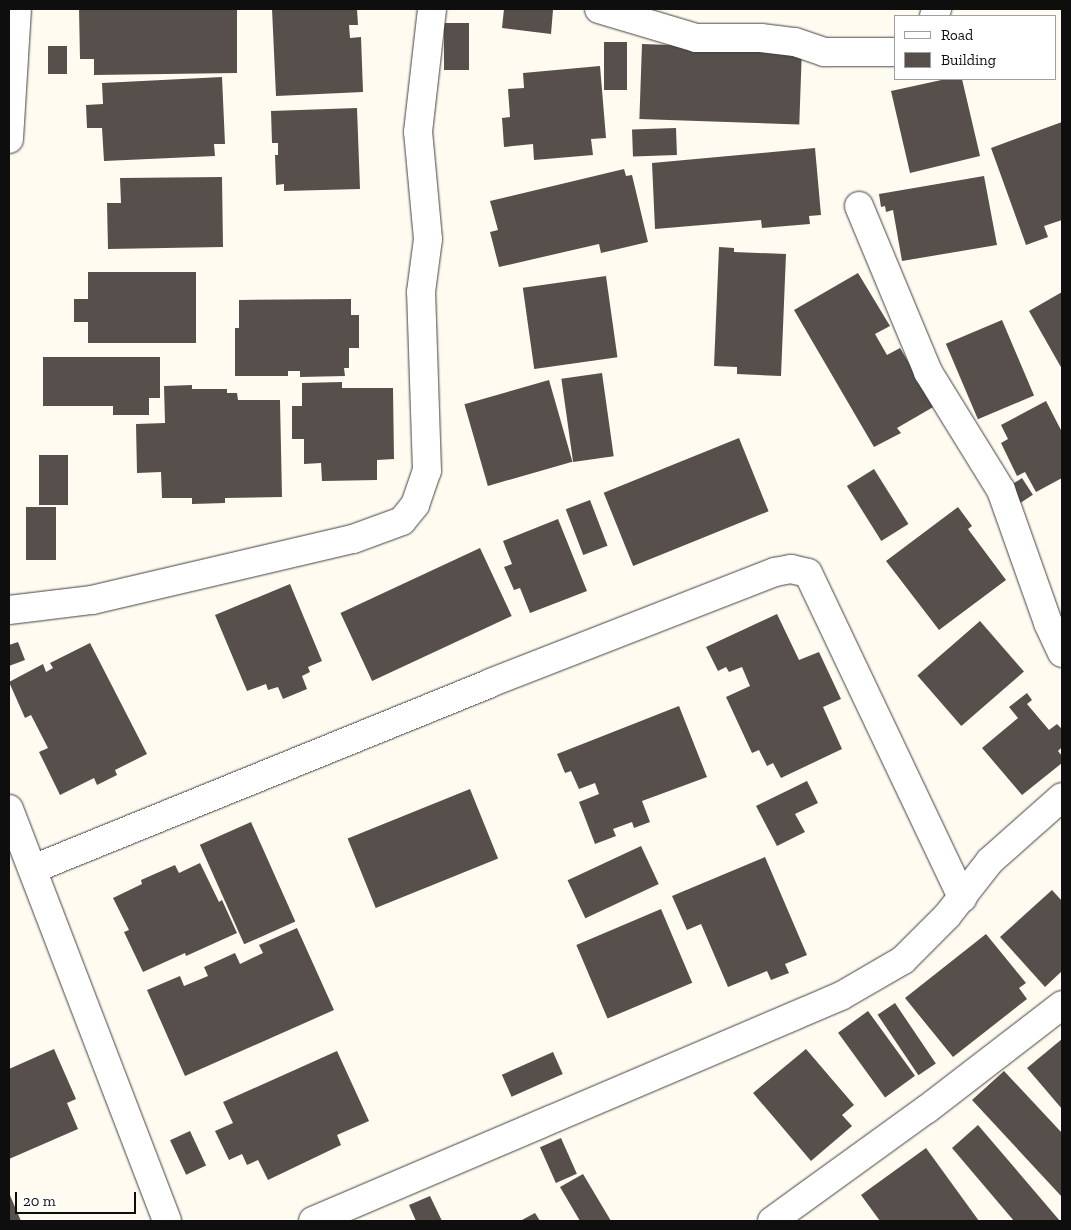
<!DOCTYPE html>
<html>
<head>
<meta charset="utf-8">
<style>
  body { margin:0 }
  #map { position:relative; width:1071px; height:1230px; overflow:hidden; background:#fffbf0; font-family:"Zilla Slab",serif }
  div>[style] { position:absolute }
  .building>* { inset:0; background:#574f4b; transform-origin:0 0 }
  .roads { filter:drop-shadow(0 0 1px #414141) drop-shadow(0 0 1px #414141) }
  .minor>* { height:28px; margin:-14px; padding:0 14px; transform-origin:14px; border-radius:14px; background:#fff }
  span { translate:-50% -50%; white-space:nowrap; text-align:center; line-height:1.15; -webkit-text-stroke:5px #fff; paint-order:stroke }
  .frame { position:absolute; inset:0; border:10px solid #0e0e0e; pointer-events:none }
  .legend { position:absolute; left:894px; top:15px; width:162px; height:65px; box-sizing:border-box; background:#fff; border:1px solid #9f9f9f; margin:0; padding:6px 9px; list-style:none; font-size:15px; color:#0e0e0e }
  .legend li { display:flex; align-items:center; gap:10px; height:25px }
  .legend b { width:25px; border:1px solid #9f9f9f }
  .scale { position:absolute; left:15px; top:1192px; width:121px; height:22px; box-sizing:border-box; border:2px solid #0e0e0e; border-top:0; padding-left:6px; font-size:15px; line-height:18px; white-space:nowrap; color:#0e0e0e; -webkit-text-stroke:4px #fff; paint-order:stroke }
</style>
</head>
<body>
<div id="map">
  <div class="building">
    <div style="clip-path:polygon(79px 9px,237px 9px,237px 73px,94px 75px,94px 59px,80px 59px)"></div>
    <div style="clip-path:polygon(272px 9px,357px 9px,358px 25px,349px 25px,350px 38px,361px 37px,363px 92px,276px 96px)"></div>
    <div style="clip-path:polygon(504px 9px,553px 10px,551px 34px,502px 28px)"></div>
    <div style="left:444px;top:23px;width:25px;height:47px"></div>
    <div style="left:604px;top:42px;width:23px;height:48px"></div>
    <div style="left:642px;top:44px;width:160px;height:75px;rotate:2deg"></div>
    <div style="left:48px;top:46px;width:19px;height:28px"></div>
    <div style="clip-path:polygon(600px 66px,606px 138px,591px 139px,593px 155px,534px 160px,533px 144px,504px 147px,502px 118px,510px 117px,508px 89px,524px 88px,523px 73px)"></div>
    <div style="clip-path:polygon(222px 77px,225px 144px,214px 144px,215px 156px,104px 161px,102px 128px,87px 128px,86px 105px,103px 104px,102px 83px)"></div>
    <div style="clip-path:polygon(946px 79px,962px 79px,980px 156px,910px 173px,891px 91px)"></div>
    <div style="clip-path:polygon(357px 108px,360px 189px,284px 191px,284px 184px,276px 185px,275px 155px,278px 155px,278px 143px,272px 143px,271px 111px)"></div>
    <div style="clip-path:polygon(1062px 122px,1062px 220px,1044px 226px,1048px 237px,1026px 245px,991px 148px)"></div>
    <div style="left:676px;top:128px;width:27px;height:44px;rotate:88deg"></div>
    <div style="clip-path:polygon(815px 148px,821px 215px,809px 216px,810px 224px,762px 228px,761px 220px,655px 229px,652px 163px)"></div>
    <div style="clip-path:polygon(624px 169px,626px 176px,632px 175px,648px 242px,601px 253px,599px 244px,499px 267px,490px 232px,498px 230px,490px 201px)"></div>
    <div style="clip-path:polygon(984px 176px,997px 245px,902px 261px,893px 210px,886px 212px,885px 206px,881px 207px,879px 194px)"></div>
    <div style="clip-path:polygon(222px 177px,223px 247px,108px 249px,107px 203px,121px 203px,120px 178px)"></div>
    <div style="clip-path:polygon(719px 247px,734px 248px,734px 252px,786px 254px,781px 376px,737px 374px,737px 367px,714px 366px)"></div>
    <div style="clip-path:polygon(88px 272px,196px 272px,196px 343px,88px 343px,88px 322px,74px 322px,74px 299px,88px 299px)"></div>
    <div style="clip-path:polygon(858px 273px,890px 326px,875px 334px,887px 355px,900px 348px,935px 406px,897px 428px,901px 433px,874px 447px,794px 310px)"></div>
    <div style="left:606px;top:276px;width:82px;height:84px;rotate:82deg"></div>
    <div style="clip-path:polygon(1062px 292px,1062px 369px,1029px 311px)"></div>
    <div style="clip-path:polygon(351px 299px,351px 315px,359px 315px,359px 348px,349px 348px,349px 368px,344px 368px,345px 376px,300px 377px,300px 371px,288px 371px,288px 376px,235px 376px,235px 328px,239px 328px,239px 300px)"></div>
    <div style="left:1002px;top:320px;width:82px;height:61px;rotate:67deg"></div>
    <div style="clip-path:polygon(43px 357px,160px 357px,160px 398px,149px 398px,149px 415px,113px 415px,113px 406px,43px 406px)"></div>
    <div style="left:602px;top:373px;width:84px;height:41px;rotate:82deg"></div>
    <div style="left:549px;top:380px;width:85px;height:88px;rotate:74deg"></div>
    <div style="clip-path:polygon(342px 382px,342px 388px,393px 388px,394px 459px,377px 460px,377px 480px,322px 481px,321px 463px,304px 464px,304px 439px,292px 439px,292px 406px,302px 406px,302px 383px)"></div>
    <div style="clip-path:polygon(192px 385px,192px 389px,227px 389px,227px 393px,237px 393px,238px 400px,280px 400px,282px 497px,225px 498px,225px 503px,192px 504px,192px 498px,162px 498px,161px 472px,137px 473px,136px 424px,165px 423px,164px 386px)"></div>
    <div style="clip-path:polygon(1046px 401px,1062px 432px,1062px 478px,1036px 492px,1025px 472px,1017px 476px,1001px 443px,1008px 439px,1001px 425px)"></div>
    <div style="left:739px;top:438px;width:79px;height:146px;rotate:68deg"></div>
    <div style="left:39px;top:455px;width:29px;height:50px"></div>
    <div style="left:874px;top:469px;width:65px;height:32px;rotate:58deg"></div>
    <div style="left:1022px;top:478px;width:20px;height:17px;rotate:57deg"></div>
    <div style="left:590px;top:500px;width:49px;height:26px;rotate:69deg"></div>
    <div style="left:26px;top:507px;width:30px;height:53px"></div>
    <div style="clip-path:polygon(958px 507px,972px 526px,968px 529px,1006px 580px,939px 630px,886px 561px)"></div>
    <div style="clip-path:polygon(558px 519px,587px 591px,530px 613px,520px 588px,514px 590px,504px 567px,512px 564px,503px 541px)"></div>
    <div style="left:480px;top:548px;width:75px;height:154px;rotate:65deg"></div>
    <div style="clip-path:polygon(290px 584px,322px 661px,308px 667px,310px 672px,302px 676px,307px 689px,283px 699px,278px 687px,268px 690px,266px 684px,247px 691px,215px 615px)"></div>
    <div style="clip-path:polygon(777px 614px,799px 660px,819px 652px,841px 699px,823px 707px,842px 749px,781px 778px,773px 763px,767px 766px,759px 750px,752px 753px,726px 697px,750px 686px,742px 667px,729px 672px,726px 667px,718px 671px,706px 647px)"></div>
    <div style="left:980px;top:621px;width:67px;height:83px;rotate:49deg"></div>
    <div style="clip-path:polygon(18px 642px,25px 660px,9px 666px,9px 645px)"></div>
    <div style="clip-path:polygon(90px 643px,147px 754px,115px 770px,117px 775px,97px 785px,94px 778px,60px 795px,39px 752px,48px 748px,31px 715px,25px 718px,9px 682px,43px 664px,46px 672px,53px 668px,50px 663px)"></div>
    <div style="clip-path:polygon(1027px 693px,1032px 700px,1027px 704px,1049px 730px,1057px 724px,1062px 729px,1062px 747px,1058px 751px,1062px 756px,1062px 763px,1022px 795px,982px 748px,1018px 718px,1009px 707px)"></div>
    <div style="clip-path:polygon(679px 706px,707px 777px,642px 801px,650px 822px,634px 828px,632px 822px,613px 829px,616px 836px,595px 844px,579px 802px,599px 794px,595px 783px,579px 789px,571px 771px,565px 773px,557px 754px)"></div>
    <div style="clip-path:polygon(807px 781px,818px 803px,795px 814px,805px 832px,777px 846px,756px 806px)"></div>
    <div style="left:470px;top:789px;width:75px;height:132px;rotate:68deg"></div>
    <div style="left:251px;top:822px;width:109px;height:56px;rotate:66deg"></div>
    <div style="left:641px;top:846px;width:42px;height:81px;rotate:65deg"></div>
    <div style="clip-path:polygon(765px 857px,807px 955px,785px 964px,789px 973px,771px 980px,767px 971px,728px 987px,701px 924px,687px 930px,672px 896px)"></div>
    <div style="clip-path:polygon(200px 863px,219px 902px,222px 900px,237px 933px,186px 956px,185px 953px,143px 972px,124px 932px,129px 930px,113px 898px,142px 884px,141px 880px,175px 865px,179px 873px)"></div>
    <div style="clip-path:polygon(1052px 890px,1062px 901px,1062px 971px,1045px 987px,1000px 937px)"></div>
    <div style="left:661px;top:909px;width:80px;height:92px;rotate:67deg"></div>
    <div style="clip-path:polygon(297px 928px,334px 1010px,185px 1076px,147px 990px,180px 976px,184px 986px,208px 976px,204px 967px,235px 953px,240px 964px,263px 953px,259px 945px)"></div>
    <div style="clip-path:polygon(986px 934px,1026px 983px,1019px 988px,1027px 999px,953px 1057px,905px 998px)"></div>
    <div style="left:895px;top:1003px;width:73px;height:21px;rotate:56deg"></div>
    <div style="left:868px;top:1011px;width:80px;height:37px;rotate:54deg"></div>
    <div style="clip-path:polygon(1062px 1039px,1062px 1109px,1027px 1068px)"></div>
    <div style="clip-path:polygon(54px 1049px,76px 1099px,67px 1103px,78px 1129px,9px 1159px,9px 1069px)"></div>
    <div style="clip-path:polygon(806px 1049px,854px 1105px,842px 1115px,852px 1126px,811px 1161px,753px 1093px)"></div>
    <div style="clip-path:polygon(337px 1051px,369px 1121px,337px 1135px,341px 1145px,268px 1180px,258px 1160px,247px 1165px,242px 1154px,229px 1160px,215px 1131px,233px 1123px,223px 1102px)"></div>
    <div style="left:553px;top:1052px;width:24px;height:56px;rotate:66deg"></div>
    <div style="clip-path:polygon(1004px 1071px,1062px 1133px,1062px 1197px,972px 1100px)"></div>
    <div style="clip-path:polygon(978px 1125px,1060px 1221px,1014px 1221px,952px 1148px)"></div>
    <div style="left:190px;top:1131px;width:38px;height:22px;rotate:65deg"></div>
    <div style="left:561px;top:1138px;width:39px;height:23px;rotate:66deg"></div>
    <div style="clip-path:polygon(926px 1148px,979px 1221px,880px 1221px,861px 1195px)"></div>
    <div style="clip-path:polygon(583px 1174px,611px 1221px,580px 1221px,560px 1187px)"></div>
    <div style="clip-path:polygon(9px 1193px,21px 1221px,9px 1221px)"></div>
    <div style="clip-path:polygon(430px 1196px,442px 1221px,416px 1221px,409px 1205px)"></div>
    <div style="clip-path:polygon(535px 1213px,540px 1221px,520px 1221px)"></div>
  </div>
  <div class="roads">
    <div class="minor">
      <div style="left:599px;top:9px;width:101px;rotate:16.6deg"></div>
      <div style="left:696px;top:38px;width:65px"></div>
      <div style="left:761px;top:38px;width:34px;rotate:7deg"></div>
      <div style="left:795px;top:42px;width:31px;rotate:19deg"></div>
      <div style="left:824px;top:52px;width:71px"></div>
      <div style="left:934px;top:16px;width:8px;rotate:-67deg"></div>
      <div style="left:9px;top:139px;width:130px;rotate:-86.5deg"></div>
      <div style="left:859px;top:206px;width:180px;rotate:67.4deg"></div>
      <div style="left:928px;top:372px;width:139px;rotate:58.3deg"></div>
      <div style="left:1001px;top:490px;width:141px;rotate:70.5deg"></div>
      <div style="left:1048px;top:623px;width:33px;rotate:65deg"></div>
      <div style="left:9px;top:610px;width:84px;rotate:-6.9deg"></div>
      <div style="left:92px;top:600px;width:268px;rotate:-13.2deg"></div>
      <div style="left:353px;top:539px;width:52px;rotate:-20.2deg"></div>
      <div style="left:402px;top:521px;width:21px;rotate:-51deg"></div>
      <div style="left:415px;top:505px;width:36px;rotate:-71deg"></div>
      <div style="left:427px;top:471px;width:179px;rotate:-91.9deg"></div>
      <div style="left:421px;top:292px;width:53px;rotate:-82.5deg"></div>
      <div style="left:428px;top:239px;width:107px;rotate:-95.3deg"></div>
      <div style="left:418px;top:132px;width:124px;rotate:-83.5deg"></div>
      <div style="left:9px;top:809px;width:441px;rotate:69deg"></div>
      <div style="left:33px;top:869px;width:493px;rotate:-22.1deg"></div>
      <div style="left:490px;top:683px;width:306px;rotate:-21.3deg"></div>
      <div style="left:775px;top:572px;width:16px;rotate:-11deg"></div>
      <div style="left:791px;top:569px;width:17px;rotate:13deg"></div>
      <div style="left:808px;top:573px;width:360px;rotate:64.6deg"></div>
      <div style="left:313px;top:1221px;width:574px;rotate:-23.08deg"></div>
      <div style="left:841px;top:996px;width:72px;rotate:-30.1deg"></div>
      <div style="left:903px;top:960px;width:62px;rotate:-45deg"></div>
      <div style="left:947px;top:916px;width:70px;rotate:-52deg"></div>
      <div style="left:990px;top:861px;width:96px;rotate:-41.6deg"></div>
      <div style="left:772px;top:1221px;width:191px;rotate:-35.9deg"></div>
      <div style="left:927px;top:1109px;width:170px;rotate:-37.6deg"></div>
    </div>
  </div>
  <div class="frame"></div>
  <ul class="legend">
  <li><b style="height:6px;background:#fff"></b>Road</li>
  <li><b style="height:14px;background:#574f4b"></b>Building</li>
  </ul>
  <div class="scale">20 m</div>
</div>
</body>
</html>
